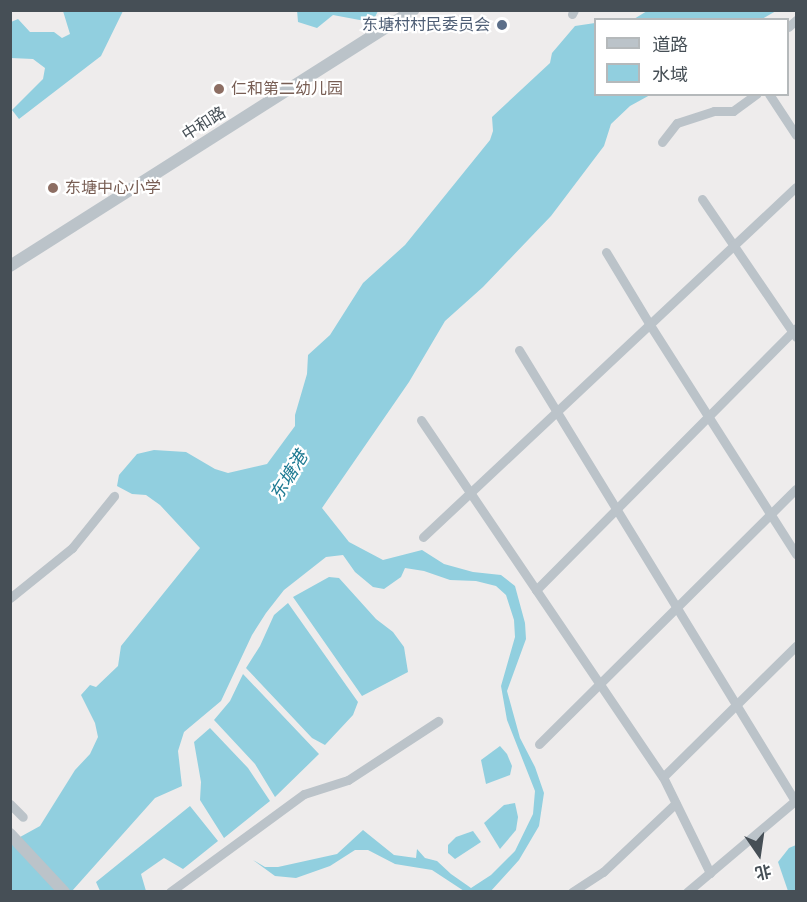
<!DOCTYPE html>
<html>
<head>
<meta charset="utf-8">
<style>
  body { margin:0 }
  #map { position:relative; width:807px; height:902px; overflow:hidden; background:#eeecec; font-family:"Roboto Condensed","Noto Sans SC",sans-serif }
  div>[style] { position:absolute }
  .water>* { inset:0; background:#91cfdf }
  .minor>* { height:9px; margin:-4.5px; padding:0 4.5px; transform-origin:4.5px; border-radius:4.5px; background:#bbc3c9 }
  .tertiary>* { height:12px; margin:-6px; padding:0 6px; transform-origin:6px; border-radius:6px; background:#bbc3c9 }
  .dots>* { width:16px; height:16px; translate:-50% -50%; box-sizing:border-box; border:3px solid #fff; border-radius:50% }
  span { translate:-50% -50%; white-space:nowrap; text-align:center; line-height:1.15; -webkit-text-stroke:4.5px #fff; paint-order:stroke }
  .service-label { font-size:16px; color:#4e5e75 }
  .right { translate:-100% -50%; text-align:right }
  .education-label { font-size:16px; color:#785e54 }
  .left { translate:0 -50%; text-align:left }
  .street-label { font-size:16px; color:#464f56 }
  .water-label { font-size:18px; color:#1d7a92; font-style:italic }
  .frame { position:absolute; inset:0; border:12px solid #464f56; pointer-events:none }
  .legend { position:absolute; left:594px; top:18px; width:195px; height:78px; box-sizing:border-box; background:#fff; border:2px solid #b5b9bb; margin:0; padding:8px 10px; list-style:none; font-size:18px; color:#464f56 }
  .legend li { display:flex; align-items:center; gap:12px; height:30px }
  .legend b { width:30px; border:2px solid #b5b9bb }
  .north { position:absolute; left:729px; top:824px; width:60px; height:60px; -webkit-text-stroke:4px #fff; paint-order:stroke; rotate:167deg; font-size:16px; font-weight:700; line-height:24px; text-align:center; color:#464f56 }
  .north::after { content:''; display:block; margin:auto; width:21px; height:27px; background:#464f56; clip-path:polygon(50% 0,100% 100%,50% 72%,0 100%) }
</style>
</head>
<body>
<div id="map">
  <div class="water">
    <div style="clip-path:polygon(297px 10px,378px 10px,378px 11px,375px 17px,365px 21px,333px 15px,317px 28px,298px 22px)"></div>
    <div style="clip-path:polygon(63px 11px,123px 11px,101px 56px,19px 119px,12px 110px,43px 79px,45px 68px,33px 59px,11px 58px,11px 22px,18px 19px,30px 32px,54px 32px,62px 38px,70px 34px)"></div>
    <div style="clip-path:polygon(647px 11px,647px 10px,776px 11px,762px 19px,634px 19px)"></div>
    <div style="clip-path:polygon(595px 23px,596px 94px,650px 95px,630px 106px,611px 124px,604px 146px,551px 216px,483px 287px,445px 321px,409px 382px,322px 508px,349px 542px,383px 560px,422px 550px,444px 564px,473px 572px,501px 575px,515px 586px,525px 623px,526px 639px,507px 691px,520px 738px,535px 767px,544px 793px,539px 826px,519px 860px,490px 892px,464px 891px,432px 870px,395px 864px,368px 850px,355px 850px,330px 866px,296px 878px,275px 876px,253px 860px,265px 867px,278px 867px,337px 854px,363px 830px,394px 855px,416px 858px,417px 849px,425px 858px,437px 861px,451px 874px,471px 888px,491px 875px,515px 851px,533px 814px,535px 791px,507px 720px,501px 686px,515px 637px,514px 620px,506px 595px,496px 586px,476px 581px,450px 580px,424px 571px,405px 568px,401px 577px,384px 589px,373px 587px,355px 572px,343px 555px,326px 557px,284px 590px,266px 613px,252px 635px,221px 701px,184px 732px,178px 751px,182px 786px,155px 798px,72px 891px,11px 892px,11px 842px,40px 826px,75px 770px,90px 754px,98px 737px,95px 723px,81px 695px,90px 685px,96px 687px,118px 666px,121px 646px,200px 548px,160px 505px,146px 495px,132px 494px,117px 486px,119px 475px,137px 454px,154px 450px,186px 452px,215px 469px,228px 473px,267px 464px,295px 426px,295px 415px,307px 374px,308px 355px,330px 335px,363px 283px,405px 245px,490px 140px,493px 131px,492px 117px,550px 63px,552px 53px,575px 26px)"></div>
    <div style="clip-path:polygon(329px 577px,339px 578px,376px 619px,393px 632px,404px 647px,408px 672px,362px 696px,293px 597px)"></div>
    <div style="clip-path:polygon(288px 603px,358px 702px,353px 715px,325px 745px,312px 738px,246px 668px,260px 646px,274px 615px)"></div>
    <div style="clip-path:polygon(243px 674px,319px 754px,275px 797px,255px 764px,214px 720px,230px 701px)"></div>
    <div style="clip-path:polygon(210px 728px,248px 768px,270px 801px,224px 838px,200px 800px,201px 782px,194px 742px)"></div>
    <div style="clip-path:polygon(500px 746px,507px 754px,512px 766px,510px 775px,486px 784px,481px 760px)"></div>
    <div style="clip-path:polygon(515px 803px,518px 817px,516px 830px,500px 849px,484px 823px,504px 805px)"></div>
    <div style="clip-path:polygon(190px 806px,218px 841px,183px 869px,164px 858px,141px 874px,146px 891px,100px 891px,96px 882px)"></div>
    <div style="clip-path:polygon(473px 831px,481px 842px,455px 859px,448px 853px,448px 845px,456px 837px)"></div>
    <div style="clip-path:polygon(796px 845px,796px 891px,788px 891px,778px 862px,789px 848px)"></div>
  </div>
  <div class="minor">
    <div style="left:572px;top:14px;width:4px;rotate:-63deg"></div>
    <div style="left:788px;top:27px;width:11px;rotate:-41deg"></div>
    <div style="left:769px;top:94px;width:49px;rotate:56.6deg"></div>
    <div style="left:662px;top:142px;width:24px;rotate:-52deg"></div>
    <div style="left:677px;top:123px;width:39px;rotate:-18deg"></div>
    <div style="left:714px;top:111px;width:19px"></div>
    <div style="left:733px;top:111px;width:29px;rotate:-36deg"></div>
    <div style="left:702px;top:199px;width:167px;rotate:55.7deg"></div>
    <div style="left:606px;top:252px;width:85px;rotate:58.9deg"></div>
    <div style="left:650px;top:325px;width:272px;rotate:57.5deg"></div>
    <div style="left:519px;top:350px;width:529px;rotate:58.53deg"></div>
    <div style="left:421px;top:420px;width:431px;rotate:55.9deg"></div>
    <div style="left:663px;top:777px;width:107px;rotate:63.9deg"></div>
    <div style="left:423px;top:537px;width:511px;rotate:-43.18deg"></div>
    <div style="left:536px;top:590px;width:369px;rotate:-45.2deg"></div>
    <div style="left:10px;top:598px;width:80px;rotate:-38.9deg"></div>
    <div style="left:72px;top:548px;width:67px;rotate:-51.1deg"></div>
    <div style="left:539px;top:744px;width:362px;rotate:-44.8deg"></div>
    <div style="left:663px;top:777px;width:187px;rotate:-44.6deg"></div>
    <div style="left:10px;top:804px;width:18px;rotate:45deg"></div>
    <div style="left:170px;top:892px;width:166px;rotate:-36.2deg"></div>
    <div style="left:304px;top:794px;width:46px;rotate:-17.7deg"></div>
    <div style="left:348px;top:780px;width:108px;rotate:-33.2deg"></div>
    <div style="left:572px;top:892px;width:37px;rotate:-33deg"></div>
    <div style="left:603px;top:872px;width:100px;rotate:-43.4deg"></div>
    <div style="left:687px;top:892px;width:143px;rotate:-40.2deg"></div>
  </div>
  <div class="tertiary">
    <div style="left:10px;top:266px;width:478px;rotate:-32.4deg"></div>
    <div style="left:10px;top:834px;width:79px;rotate:47deg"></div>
  </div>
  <div class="dots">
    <div style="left:502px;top:25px;background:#5c6f8a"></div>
    <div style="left:219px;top:89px;background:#8d6e63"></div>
    <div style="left:53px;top:188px;background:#8d6e63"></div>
  </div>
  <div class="service-label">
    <span class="right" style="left:490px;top:25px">东塘村村民委员会</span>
  </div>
  <div class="education-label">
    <span class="left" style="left:231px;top:89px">仁和第二幼儿园</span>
    <span class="left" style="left:65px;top:188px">东塘中心小学</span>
  </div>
  <div class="street-label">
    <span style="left:204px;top:124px;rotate:-32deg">中和路</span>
  </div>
  <div class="water-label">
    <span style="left:289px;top:476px;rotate:-58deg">东塘港</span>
  </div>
  <div class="frame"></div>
  <ul class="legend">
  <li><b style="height:8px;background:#bbc3c9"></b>道路</li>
  <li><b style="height:16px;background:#91cfdf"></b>水域</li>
  </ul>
  <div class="north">北</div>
</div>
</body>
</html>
